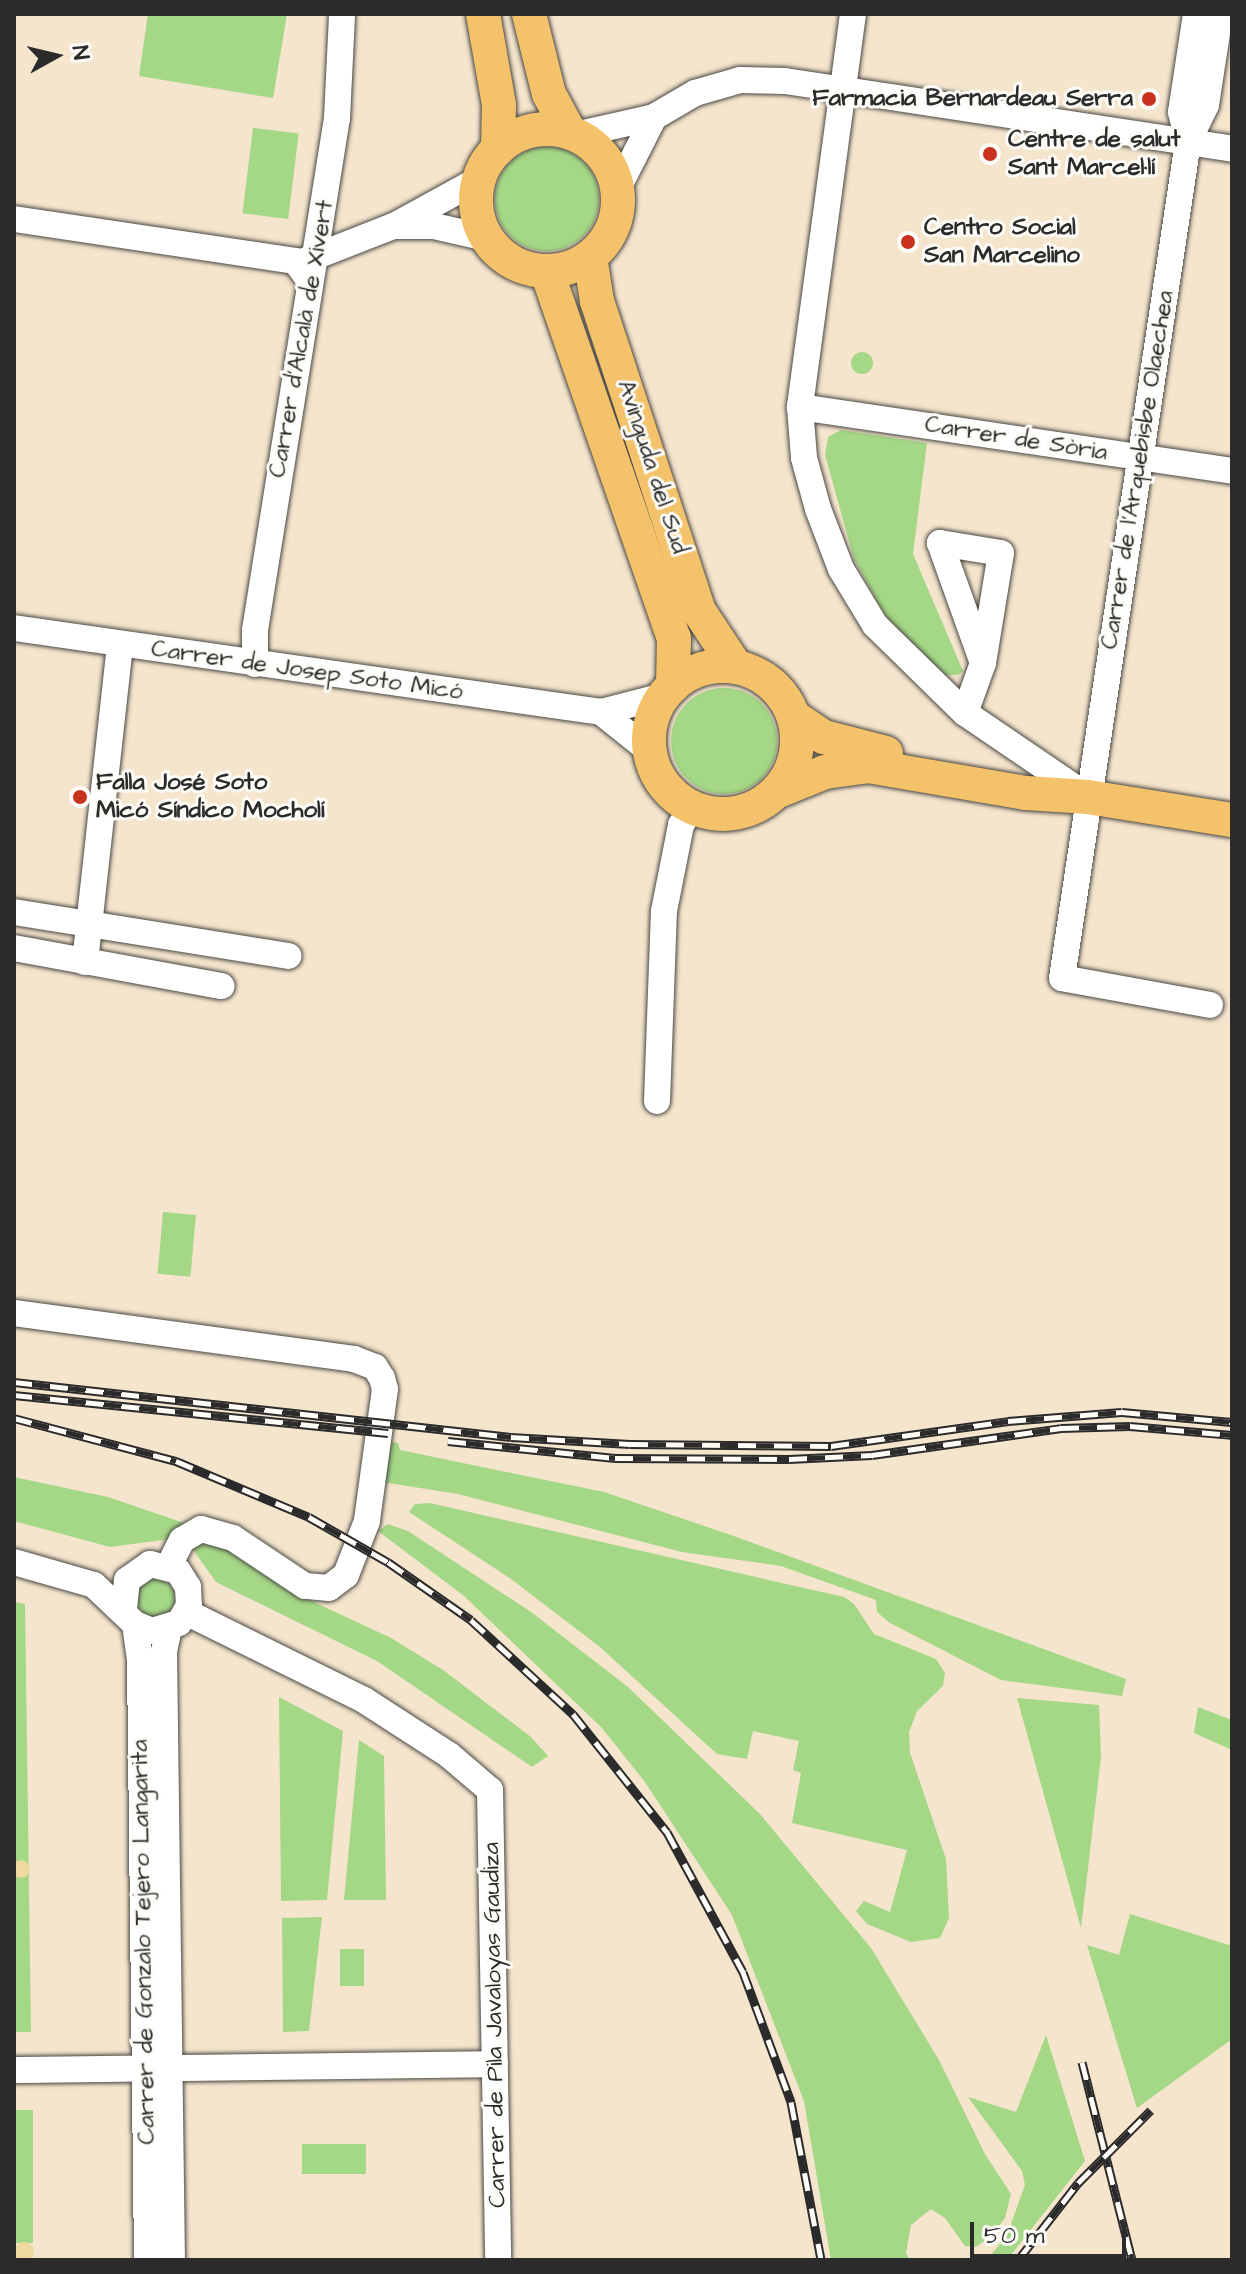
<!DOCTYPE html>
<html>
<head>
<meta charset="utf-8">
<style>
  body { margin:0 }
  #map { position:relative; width:1246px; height:2274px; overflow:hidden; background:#f5e5cd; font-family:"Architects Daughter",sans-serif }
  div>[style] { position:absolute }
  .green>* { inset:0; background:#a4d786; transform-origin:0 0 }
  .round { border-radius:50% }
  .sand>* { inset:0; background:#eeda9e }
  .roads { filter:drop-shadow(0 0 2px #494743) drop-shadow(0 0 2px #494743) }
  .minor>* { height:26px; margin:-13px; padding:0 13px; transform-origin:13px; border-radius:13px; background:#fff }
  .major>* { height:34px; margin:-17px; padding:0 17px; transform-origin:17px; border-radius:17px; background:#f4c26a }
  .major>.ring { margin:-17px; padding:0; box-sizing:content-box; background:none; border:34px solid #f4c26a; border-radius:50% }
  .rail>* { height:9px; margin-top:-4.5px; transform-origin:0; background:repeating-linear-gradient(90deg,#fdfcf7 0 18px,#2b2b2b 0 36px); box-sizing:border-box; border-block:2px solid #2b2b2b }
  .dots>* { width:22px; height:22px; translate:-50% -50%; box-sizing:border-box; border:4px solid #fdfcf7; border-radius:50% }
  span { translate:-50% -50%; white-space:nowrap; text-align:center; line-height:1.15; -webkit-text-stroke:6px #fdfcf7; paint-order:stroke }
  .poi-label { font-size:24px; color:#2b2b2b; font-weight:700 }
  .right { translate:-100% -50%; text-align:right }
  .left { translate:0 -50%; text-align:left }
  .street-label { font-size:24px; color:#2b2b2b }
  .frame { position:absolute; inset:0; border:16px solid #2b2b2b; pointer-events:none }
  .north { position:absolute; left:16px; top:16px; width:80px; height:80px; -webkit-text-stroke:6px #fdfcf7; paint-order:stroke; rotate:82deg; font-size:22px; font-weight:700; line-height:32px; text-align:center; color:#2b2b2b }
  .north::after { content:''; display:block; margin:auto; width:28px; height:36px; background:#2b2b2b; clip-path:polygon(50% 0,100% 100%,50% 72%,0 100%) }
  .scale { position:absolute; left:970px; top:2222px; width:156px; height:36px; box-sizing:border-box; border:4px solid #2b2b2b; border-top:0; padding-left:10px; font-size:24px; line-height:28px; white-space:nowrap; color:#2b2b2b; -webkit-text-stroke:6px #fdfcf7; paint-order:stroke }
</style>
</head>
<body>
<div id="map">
  <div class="green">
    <div style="clip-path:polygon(148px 14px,287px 14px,273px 98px,139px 76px)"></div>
    <div style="left:253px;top:128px;width:46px;height:86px;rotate:7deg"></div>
    <div class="round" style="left:495px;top:147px;width:104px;height:104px"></div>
    <div class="round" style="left:851px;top:352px;width:22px;height:22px"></div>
    <div style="clip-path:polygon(841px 430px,927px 443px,913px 554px,963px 671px,958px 675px,940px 675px,922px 661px,884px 613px,854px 559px,825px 455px,828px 437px)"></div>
    <div class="round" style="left:671px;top:688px;width:106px;height:106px"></div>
    <div style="left:163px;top:1212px;width:33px;height:62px;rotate:5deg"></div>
    <div style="clip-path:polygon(387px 1441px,398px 1443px,400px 1450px,604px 1492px,731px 1535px,1126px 1679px,1122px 1696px,1001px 1680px,890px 1623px,877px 1612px,876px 1600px,781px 1566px,682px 1552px,458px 1494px,382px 1482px)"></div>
    <div style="clip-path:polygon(14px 1477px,108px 1497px,184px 1523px,170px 1539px,110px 1547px,14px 1521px)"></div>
    <div style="clip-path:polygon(430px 1503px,844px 1597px,854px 1604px,874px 1634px,936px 1659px,945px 1673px,943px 1686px,917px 1711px,909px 1732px,910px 1753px,946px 1859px,949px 1918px,940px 1938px,911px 1942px,867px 1924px,856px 1911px,864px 1901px,890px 1912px,907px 1850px,792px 1823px,801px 1773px,793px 1770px,799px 1741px,753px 1731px,747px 1759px,717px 1754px,600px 1647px,511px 1579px,409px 1512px,415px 1504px)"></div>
    <div style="clip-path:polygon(388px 1524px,408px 1531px,531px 1612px,628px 1687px,760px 1814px,871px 1948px,939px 2060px,985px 2154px,1011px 2194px,1005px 2218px,991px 2236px,976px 2247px,965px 2246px,945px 2218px,931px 2209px,911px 2225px,906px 2253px,910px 2260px,831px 2260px,804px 2101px,732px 1915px,645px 1782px,601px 1727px,464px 1596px,378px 1531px)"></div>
    <div style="clip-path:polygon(211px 1539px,299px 1595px,391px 1638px,443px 1670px,531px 1737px,548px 1756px,532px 1767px,377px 1661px,216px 1582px,194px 1551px,197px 1540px)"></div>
    <div class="round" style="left:137px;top:1579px;width:38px;height:38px"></div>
    <div style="clip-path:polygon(14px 1602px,25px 1604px,31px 2032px,14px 2032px)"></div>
    <div style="clip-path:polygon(279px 1697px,343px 1731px,327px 1900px,281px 1901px)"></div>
    <div style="clip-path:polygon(1017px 1698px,1099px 1705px,1101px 1757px,1081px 1928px)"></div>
    <div style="clip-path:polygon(1198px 1707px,1232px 1720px,1232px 1750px,1194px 1733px)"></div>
    <div style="clip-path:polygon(359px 1740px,384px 1756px,386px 1900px,344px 1900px)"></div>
    <div style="clip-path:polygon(1130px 1914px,1232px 1946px,1232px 2039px,1137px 2108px,1087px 1945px,1119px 1955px)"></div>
    <div style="clip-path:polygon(322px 1917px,309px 2031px,283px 2032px,282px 1918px)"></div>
    <div style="left:364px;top:1949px;width:37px;height:24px;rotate:90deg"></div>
    <div style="clip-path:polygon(1046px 2035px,1085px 2161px,1007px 2260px,987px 2260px,1007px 2235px,1025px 2185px,1022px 2171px,968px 2097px,1016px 2112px)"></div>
    <div style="left:14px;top:2110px;width:19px;height:133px"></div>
    <div style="left:366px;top:2144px;width:30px;height:64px;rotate:90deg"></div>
  </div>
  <div class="sand">
    <div class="round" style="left:12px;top:1860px;width:18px;height:18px"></div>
    <div class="round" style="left:14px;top:2242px;width:20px;height:20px"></div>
  </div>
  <div class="roads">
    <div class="minor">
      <div style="left:853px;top:14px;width:397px;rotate:97.7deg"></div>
      <div style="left:800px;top:407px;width:51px;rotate:85.5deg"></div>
      <div style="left:804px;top:458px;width:53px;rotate:74.6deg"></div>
      <div style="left:818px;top:509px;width:64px;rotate:69deg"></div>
      <div style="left:841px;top:569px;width:66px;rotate:58.7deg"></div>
      <div style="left:875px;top:625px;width:126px;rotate:44.4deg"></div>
      <div style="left:965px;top:713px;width:132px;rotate:34.2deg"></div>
      <div style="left:575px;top:135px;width:81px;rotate:-12.8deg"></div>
      <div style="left:654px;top:117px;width:48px;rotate:-30.3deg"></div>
      <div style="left:695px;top:93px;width:47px;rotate:-16.1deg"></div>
      <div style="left:740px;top:80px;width:45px;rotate:1.3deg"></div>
      <div style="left:785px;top:81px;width:452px;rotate:8.6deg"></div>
      <div style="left:1188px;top:142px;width:31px;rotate:-103deg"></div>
      <div style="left:1181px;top:112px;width:99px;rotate:-81.3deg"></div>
      <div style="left:617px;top:190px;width:82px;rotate:-63.1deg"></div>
      <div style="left:14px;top:219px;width:284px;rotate:8.5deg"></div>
      <div style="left:295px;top:261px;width:21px;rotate:53deg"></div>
      <div style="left:399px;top:226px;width:35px"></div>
      <div style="left:434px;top:226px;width:53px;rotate:13deg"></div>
      <div style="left:304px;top:261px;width:99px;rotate:-21.4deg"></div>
      <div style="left:396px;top:225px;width:94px;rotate:-28.8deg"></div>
      <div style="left:800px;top:407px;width:437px;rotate:8.4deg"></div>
      <div style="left:14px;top:628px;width:593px;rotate:8.14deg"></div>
      <div style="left:601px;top:712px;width:65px;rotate:-14.3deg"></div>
      <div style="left:255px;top:664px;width:34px;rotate:-90deg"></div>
      <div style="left:255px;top:630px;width:519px;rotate:-80.9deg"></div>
      <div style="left:337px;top:118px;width:104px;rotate:-87.2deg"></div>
      <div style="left:601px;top:712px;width:64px;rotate:38.7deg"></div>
      <div style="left:965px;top:713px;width:53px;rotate:-70.2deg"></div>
      <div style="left:983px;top:663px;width:111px;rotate:-80.7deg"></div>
      <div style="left:1001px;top:553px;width:62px;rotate:-170.7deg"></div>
      <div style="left:940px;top:543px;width:127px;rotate:70.3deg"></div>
      <div style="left:14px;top:912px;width:278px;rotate:9.1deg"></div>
      <div style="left:14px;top:948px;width:211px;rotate:10.4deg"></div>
      <div style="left:85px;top:962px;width:320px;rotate:-83.7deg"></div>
      <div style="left:1210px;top:1005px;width:150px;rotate:-169.7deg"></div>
      <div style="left:1062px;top:978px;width:845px;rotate:-81.43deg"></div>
      <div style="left:1188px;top:142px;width:41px;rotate:-64.1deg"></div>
      <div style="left:1206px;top:105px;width:92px;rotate:-81.3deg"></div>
      <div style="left:657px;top:1101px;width:190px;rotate:-87.9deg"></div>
      <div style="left:664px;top:911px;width:88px;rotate:-78.8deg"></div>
      <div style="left:681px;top:825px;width:21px;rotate:-59deg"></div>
      <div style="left:14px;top:1313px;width:343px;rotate:7.7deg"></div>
      <div style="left:354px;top:1359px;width:22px;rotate:21deg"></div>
      <div style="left:375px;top:1367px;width:13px;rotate:58deg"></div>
      <div style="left:382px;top:1378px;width:11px;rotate:75deg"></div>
      <div style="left:385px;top:1389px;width:133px;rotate:97.8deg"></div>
      <div style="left:367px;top:1521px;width:58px;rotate:111.3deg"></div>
      <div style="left:346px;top:1575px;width:21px;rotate:143deg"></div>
      <div style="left:329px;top:1588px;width:24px;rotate:-175deg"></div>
      <div style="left:305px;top:1586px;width:87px;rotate:-146.3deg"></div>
      <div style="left:233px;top:1538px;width:33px;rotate:-164deg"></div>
      <div style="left:201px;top:1529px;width:22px;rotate:150deg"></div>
      <div style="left:182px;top:1540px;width:29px;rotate:117deg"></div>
      <div style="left:14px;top:1562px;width:83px;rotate:16deg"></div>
      <div style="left:94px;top:1585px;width:57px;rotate:43.6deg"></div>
      <div style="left:135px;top:1624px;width:18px;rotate:22deg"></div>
      <div style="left:152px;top:1631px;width:28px;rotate:-17deg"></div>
      <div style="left:179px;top:1623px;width:20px;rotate:-60deg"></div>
      <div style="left:189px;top:1606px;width:19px;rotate:-93deg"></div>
      <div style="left:188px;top:1587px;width:19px;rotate:-122deg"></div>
      <div style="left:178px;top:1571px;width:29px;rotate:-166deg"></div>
      <div style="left:150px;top:1564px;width:28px;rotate:145deg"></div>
      <div style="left:127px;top:1580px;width:28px;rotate:96deg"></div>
      <div style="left:186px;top:1612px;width:199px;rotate:26.3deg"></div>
      <div style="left:364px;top:1700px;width:101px;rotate:32.9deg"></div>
      <div style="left:449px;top:1755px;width:54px;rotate:40.5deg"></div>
      <div style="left:490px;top:1790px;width:470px;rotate:89deg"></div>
      <div style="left:135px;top:1624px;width:37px;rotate:82deg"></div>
      <div style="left:140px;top:1661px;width:599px;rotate:89.33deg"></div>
      <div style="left:169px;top:1628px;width:25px;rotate:102deg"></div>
      <div style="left:164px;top:1652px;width:608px;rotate:89.25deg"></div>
      <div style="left:14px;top:2070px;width:481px;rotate:-0.7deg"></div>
    </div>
    <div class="major">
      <div style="left:483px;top:14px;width:92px;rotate:80deg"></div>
      <div style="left:499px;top:105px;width:44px;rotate:91.3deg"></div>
      <div style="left:529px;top:14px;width:82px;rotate:76deg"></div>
      <div style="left:549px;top:94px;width:44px;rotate:61.7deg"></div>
      <div class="ring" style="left:476px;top:129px;width:108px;height:108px"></div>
      <div style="left:590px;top:257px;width:45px;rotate:81deg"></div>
      <div style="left:597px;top:301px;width:326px;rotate:71.8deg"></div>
      <div style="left:699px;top:611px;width:67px;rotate:56.5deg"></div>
      <div style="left:547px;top:272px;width:387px;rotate:70.9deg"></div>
      <div style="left:674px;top:638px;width:48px;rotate:91.2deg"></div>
      <div class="ring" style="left:649px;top:666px;width:114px;height:114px"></div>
      <div style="left:794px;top:717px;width:36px;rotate:34deg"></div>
      <div style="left:824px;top:737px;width:64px;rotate:14.5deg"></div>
      <div style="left:776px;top:792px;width:53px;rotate:-22.2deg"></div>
      <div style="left:825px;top:772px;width:43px;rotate:-7.9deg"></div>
      <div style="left:868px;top:766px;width:160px;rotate:9.7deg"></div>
      <div style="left:1026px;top:793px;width:62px;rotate:3.7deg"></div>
      <div style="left:1088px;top:797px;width:146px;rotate:9.1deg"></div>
    </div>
  </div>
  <div class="rail">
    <div style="left:14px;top:1382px;width:500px;rotate:6.31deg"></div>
    <div style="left:511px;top:1437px;width:119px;rotate:3.4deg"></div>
    <div style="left:630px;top:1444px;width:201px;rotate:0.6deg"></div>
    <div style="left:831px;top:1446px;width:179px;rotate:-8deg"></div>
    <div style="left:1008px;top:1421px;width:114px;rotate:-4.5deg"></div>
    <div style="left:1122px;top:1412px;width:110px;rotate:5.2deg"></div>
    <div style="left:14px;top:1395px;width:376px;rotate:5.8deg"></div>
    <div style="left:14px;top:1418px;width:168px;rotate:14.9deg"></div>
    <div style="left:176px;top:1461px;width:144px;rotate:22.8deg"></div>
    <div style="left:309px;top:1517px;width:91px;rotate:29.7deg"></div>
    <div style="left:388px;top:1562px;width:101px;rotate:34.9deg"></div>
    <div style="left:471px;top:1620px;width:139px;rotate:42.7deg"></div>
    <div style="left:573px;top:1714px;width:151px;rotate:51.5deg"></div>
    <div style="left:667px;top:1832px;width:159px;rotate:61.5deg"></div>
    <div style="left:743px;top:1972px;width:139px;rotate:69.7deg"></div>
    <div style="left:791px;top:2102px;width:161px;rotate:79.2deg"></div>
    <div style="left:448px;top:1441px;width:168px;rotate:5.8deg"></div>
    <div style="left:615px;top:1458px;width:174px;rotate:0.3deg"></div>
    <div style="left:789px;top:1459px;width:83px;rotate:-2.8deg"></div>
    <div style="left:872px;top:1455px;width:191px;rotate:-8.1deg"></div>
    <div style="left:1061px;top:1428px;width:69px;rotate:-1.7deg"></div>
    <div style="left:1130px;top:1426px;width:102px;rotate:5deg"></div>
    <div style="left:1082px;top:2062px;width:204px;rotate:75.8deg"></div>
    <div style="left:1018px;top:2260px;width:98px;rotate:-52.1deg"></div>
    <div style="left:1078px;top:2183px;width:103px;rotate:-45deg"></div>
  </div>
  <div class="dots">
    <div style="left:1149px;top:99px;background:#c8321e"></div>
    <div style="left:990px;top:154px;background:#c8321e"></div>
    <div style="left:908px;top:242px;background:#c8321e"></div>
    <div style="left:80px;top:797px;background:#c8321e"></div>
  </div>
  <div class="poi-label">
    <span class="right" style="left:1133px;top:99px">Farmacia Bernardeau Serra</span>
    <span class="left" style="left:1008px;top:154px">Centre de salut<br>Sant Marcel·lí</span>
    <span class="left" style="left:924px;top:242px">Centro Social<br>San Marcelino</span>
    <span class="left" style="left:96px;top:797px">Falla José Soto<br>Micó Síndico Mocholí</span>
  </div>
  <div class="street-label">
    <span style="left:302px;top:339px;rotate:-80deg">Carrer d'Alcalà de Xivert</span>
    <span style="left:1016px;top:439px;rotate:9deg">Carrer de Sòria</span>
    <span style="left:652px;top:467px;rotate:72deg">Avinguda del Sud</span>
    <span style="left:1138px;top:470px;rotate:-81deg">Carrer de l'Arquebisbe Olaechea</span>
    <span style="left:307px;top:671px;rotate:8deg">Carrer de Josep Soto Micó</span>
    <span style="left:144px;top:1942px;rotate:-91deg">Carrer de Gonzalo Tejero Langarita</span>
    <span style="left:495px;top:2025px;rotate:-91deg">Carrer de Pila Javaloyas Gaudiza</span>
  </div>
  <div class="frame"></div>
  <div class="north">N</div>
  <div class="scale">50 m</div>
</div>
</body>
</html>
